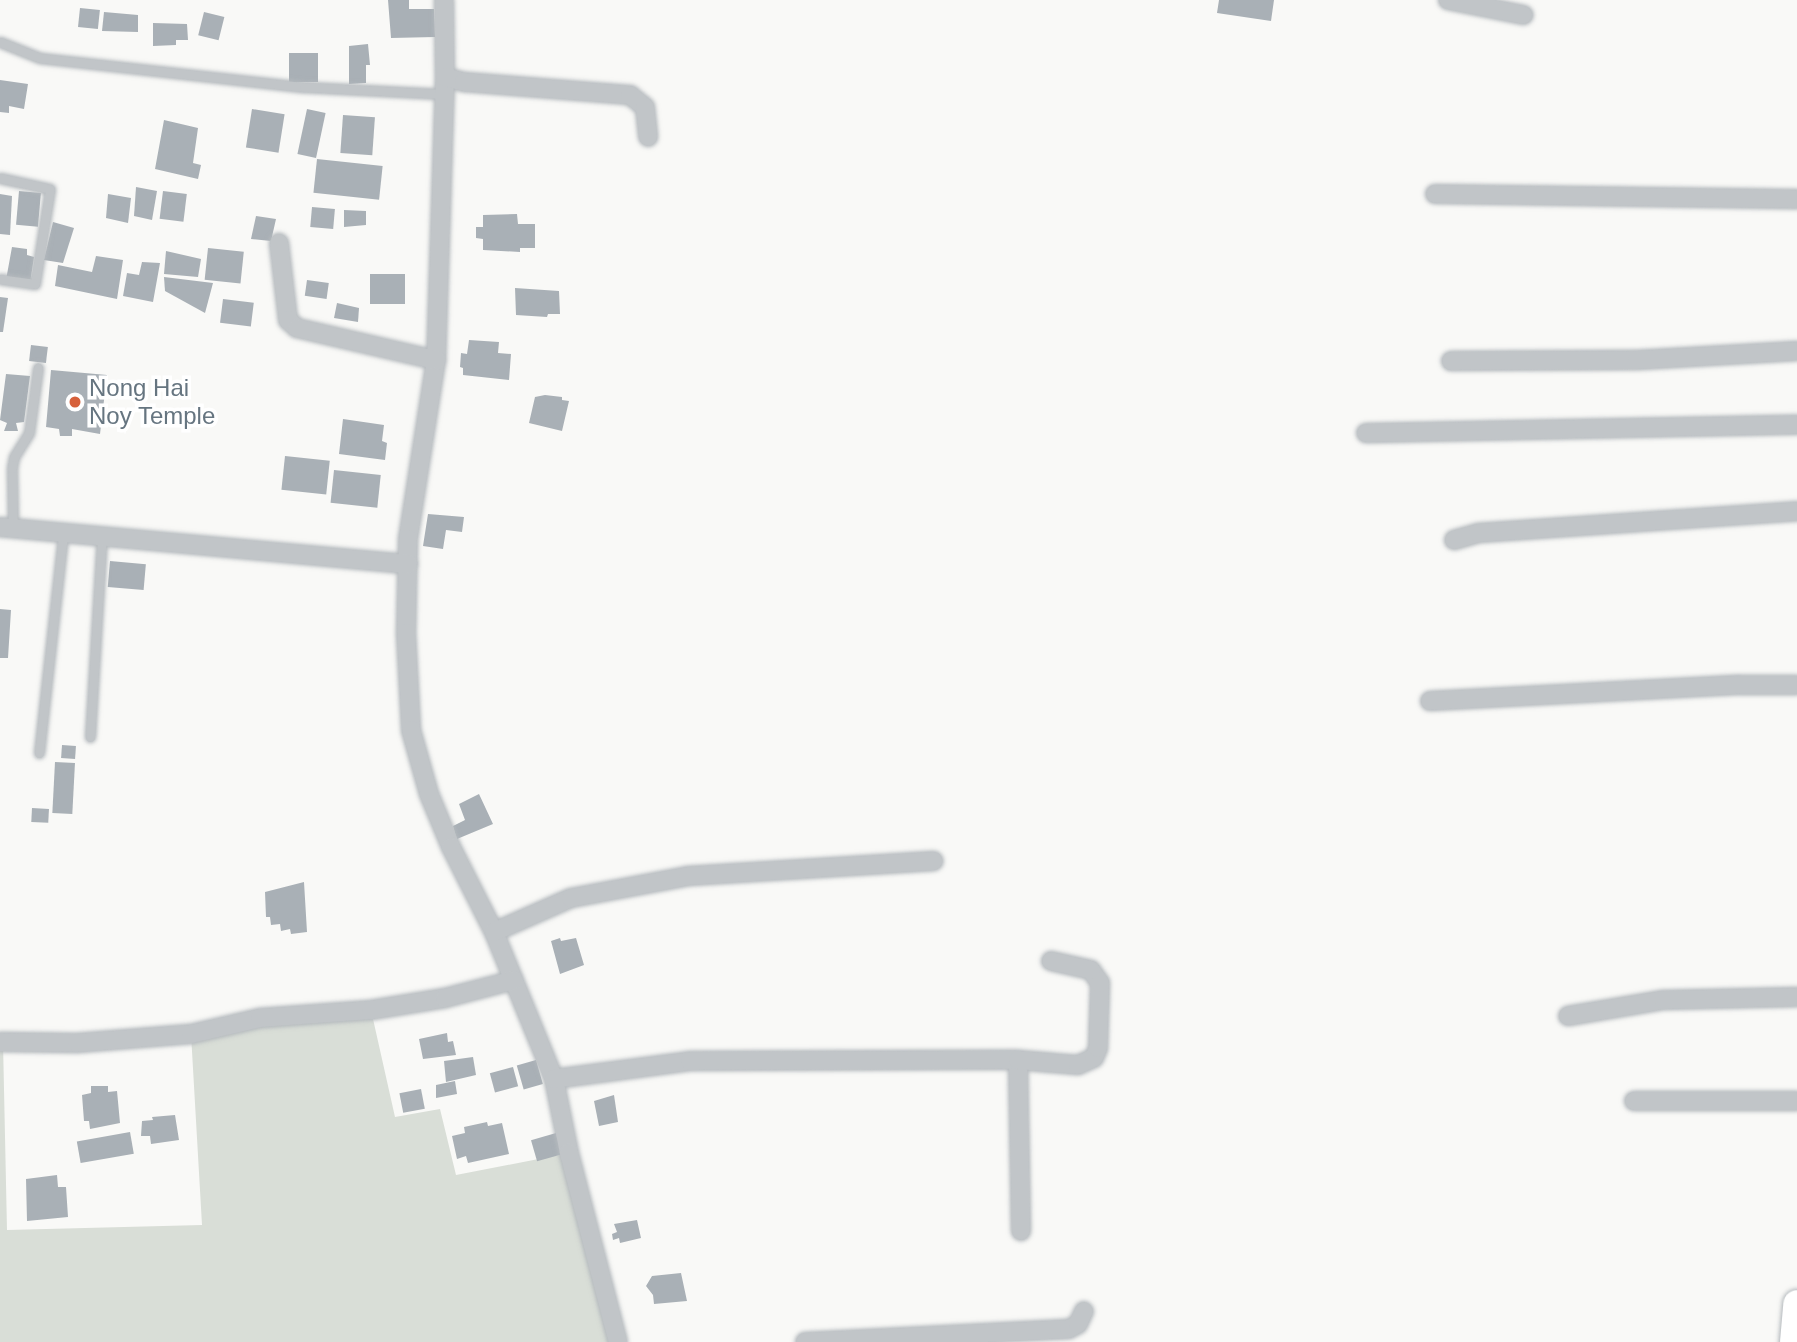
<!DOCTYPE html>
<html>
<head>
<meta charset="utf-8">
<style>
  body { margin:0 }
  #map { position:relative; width:1797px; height:1342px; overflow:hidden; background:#f9f9f7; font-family:Arial,sans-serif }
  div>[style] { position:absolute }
  .green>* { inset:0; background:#d9ded7 }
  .building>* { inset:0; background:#a9b0b6; transform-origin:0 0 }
  .roads { filter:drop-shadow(0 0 2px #b4b9bd) drop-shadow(0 0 2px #b4b9bd) }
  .service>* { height:9px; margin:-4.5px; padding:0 4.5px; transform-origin:4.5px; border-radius:4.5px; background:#c1c5c8 }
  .minor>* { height:18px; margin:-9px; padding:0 9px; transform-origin:9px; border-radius:9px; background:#c1c5c8 }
  .primary>* { height:28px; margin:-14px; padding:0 14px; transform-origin:14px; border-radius:14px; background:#fff }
  .dots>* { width:19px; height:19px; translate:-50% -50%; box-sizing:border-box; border:4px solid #fff; border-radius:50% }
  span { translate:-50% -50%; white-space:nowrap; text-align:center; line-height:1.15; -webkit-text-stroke:7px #fff; paint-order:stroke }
  .poi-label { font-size:24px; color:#667580 }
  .left { translate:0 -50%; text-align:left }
</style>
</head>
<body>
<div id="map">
  <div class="green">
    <div style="clip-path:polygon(371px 1010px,395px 1117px,440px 1109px,456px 1175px,569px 1153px,613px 1342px,0 1342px,0 1042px,3px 1042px,7px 1230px,202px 1225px,191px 1034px)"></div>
  </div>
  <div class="building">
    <div style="clip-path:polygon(388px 0,409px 0,409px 9px,434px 9px,435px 37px,391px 38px)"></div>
    <div style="clip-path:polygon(1219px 0,1274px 0,1271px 21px,1217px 13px)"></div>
    <div style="left:80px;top:8px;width:20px;height:19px;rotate:6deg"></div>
    <div style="clip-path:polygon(104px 12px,138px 15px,138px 32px,102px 31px)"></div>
    <div style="left:204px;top:12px;width:21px;height:24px;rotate:14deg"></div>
    <div style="clip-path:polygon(153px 23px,187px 24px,188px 40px,176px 40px,176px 45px,153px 46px)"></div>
    <div style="clip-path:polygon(368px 44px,370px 65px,366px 65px,366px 83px,349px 84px,349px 46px)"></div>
    <div style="left:289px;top:53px;width:29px;height:29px"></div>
    <div style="clip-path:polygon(0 80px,28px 84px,24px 109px,9px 106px,9px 113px,0 112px)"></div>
    <div style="left:252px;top:109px;width:33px;height:39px;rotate:9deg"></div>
    <div style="left:307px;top:109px;width:19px;height:46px;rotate:12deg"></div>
    <div style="left:343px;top:115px;width:32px;height:38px;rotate:4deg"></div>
    <div style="clip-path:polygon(164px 120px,198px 128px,193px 163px,201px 165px,198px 179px,155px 169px)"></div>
    <div style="left:317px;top:159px;width:66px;height:34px;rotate:6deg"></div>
    <div style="clip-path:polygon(136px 187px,157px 191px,152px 220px,134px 216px)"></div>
    <div style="left:19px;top:191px;width:22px;height:34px;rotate:5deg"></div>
    <div style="left:163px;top:191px;width:24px;height:28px;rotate:7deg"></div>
    <div style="clip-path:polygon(0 194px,12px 196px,10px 235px,0 234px)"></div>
    <div style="clip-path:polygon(108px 194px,131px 198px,128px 223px,106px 218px)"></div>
    <div style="left:312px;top:207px;width:23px;height:20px;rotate:5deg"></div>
    <div style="clip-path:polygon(344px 210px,366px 211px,366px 225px,344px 227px)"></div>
    <div style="clip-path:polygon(517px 214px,518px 224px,535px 224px,535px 248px,520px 248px,520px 252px,483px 250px,483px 239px,476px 238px,476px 227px,483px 227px,483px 215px)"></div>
    <div style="clip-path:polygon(256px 216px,276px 219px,271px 241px,251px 239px)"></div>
    <div style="clip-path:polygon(53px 222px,74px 228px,63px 263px,44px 260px)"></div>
    <div style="clip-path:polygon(12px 247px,27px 249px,27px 255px,34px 257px,30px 283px,6px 280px)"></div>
    <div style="left:208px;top:248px;width:36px;height:32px;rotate:6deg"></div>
    <div style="clip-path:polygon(166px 251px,201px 259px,198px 277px,164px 274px)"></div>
    <div style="clip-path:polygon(96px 256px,123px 260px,117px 299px,55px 286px,58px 265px,92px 272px)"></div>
    <div style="clip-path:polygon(142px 262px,160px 263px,153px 302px,123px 296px,127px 273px,139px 275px)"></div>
    <div style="left:405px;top:274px;width:30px;height:35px;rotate:90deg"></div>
    <div style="clip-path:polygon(164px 277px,213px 283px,205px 313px,165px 291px)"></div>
    <div style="left:307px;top:280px;width:22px;height:16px;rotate:8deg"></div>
    <div style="clip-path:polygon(515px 288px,559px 291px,560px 314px,548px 314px,547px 317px,516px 315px)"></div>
    <div style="clip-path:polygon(0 297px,8px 298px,3px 332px,0 332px)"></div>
    <div style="left:223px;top:299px;width:31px;height:24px;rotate:7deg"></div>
    <div style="clip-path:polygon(337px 303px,359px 308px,358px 322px,334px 318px)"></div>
    <div style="clip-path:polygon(469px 340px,499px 342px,498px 353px,511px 354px,509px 380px,463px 375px,463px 368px,460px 367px,461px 353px,467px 354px)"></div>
    <div style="left:31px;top:345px;width:17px;height:16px;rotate:7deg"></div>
    <div style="clip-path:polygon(51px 370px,107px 375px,100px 434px,72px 429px,72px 436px,60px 436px,59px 429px,46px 427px)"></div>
    <div style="clip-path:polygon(6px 374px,30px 376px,24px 422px,16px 423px,18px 431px,4px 431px,7px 423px,0 420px)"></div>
    <div style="clip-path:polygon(545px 395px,562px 397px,562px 400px,569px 401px,562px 431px,529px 423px,535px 397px)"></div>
    <div style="clip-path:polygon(343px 419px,384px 425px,382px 441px,387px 443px,385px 460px,339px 454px)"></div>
    <div style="left:285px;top:456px;width:45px;height:34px;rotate:6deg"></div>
    <div style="left:334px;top:470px;width:47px;height:33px;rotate:6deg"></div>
    <div style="clip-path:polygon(428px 514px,464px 517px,462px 532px,446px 530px,443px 549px,423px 546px)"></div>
    <div style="left:110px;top:561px;width:36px;height:26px;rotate:5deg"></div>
    <div style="clip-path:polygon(0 609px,11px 610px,8px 658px,0 658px)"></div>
    <div style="left:62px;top:745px;width:14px;height:13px;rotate:4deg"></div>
    <div style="left:55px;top:762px;width:20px;height:51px;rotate:3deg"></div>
    <div style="clip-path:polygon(479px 794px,493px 824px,457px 839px,453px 826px,465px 820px,459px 804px)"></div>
    <div style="left:32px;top:808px;width:17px;height:14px;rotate:3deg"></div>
    <div style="clip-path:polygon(304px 882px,307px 932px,291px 934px,290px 929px,281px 931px,280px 924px,271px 925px,270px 917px,266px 917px,265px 892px)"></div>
    <div style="clip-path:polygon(560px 938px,561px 941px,576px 938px,584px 965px,560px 974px,551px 941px)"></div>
    <div style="clip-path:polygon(447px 1033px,448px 1042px,453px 1041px,456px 1055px,423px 1059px,419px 1039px)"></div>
    <div style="clip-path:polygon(473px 1057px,476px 1075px,446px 1082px,444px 1061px)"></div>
    <div style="left:536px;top:1060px;width:25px;height:20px;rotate:74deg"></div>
    <div style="left:513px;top:1067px;width:20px;height:24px;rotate:75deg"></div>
    <div style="clip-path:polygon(455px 1081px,457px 1094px,436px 1098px,436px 1085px)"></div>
    <div style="clip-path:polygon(91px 1086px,108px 1086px,108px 1092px,117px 1091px,120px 1123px,90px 1129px,89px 1121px,84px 1121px,82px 1095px,91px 1093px)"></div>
    <div style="left:421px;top:1089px;width:20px;height:22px;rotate:79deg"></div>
    <div style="clip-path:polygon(614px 1095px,618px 1122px,599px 1126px,594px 1101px)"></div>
    <div style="clip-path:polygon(175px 1115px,179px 1140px,151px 1144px,150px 1136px,141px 1136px,142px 1121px,153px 1120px,152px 1117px)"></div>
    <div style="clip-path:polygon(487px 1122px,488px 1126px,502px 1123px,509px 1154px,468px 1163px,466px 1156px,457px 1159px,452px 1136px,465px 1133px,464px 1127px)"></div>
    <div style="left:130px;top:1132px;width:22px;height:54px;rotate:80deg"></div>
    <div style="left:556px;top:1133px;width:22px;height:26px;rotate:74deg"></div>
    <div style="clip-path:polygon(57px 1175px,58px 1187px,66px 1187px,68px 1217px,27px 1221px,26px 1179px)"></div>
    <div style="clip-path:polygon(637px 1220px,641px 1238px,620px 1243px,619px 1238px,613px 1240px,612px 1234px,617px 1232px,614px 1224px)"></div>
    <div style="clip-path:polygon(681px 1273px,687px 1301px,654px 1304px,653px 1295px,646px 1286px,652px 1276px)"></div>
  </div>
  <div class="roads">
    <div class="service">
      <div style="left:0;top:42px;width:43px;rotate:21.8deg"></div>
      <div style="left:40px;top:58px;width:266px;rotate:6.3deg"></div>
      <div style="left:304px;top:87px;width:139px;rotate:2.9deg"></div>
      <div style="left:0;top:178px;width:51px;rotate:12.4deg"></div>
      <div style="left:50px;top:189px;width:96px;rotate:99deg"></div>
      <div style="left:35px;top:284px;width:35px;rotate:-172deg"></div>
      <div style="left:13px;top:528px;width:60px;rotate:-91deg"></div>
      <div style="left:12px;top:468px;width:11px;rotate:-80deg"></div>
      <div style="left:14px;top:457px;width:28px;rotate:-58deg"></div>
      <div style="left:29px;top:433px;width:66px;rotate:-82.1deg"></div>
      <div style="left:90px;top:737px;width:200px;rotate:-86.6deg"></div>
      <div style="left:39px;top:753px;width:220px;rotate:-83.7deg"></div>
    </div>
    <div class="minor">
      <div style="left:444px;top:0;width:77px;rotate:89.3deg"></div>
      <div style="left:445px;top:77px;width:283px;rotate:91.8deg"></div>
      <div style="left:436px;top:360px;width:181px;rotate:98.9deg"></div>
      <div style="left:408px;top:539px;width:94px;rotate:91.2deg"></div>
      <div style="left:406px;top:633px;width:97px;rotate:87deg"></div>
      <div style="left:411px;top:730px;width:66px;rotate:74.3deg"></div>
      <div style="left:429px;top:794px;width:57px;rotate:67.5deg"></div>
      <div style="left:451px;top:847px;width:95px;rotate:63.2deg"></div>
      <div style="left:494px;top:932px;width:159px;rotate:67.8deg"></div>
      <div style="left:554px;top:1079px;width:76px;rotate:78.5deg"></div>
      <div style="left:569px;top:1153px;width:195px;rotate:75.5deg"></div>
      <div style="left:1448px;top:0;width:77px;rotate:11.2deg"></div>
      <div style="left:445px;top:77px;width:20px;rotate:15deg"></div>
      <div style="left:464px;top:82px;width:167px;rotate:4.5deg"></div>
      <div style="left:630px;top:95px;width:19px;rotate:39deg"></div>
      <div style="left:645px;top:107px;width:30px;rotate:84deg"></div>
      <div style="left:1435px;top:194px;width:362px;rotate:0.8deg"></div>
      <div style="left:279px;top:243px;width:78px;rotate:83.3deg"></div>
      <div style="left:288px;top:320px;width:12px;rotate:42deg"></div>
      <div style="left:297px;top:328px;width:143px;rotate:13deg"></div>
      <div style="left:1451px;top:361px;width:186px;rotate:-0.3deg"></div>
      <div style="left:1637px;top:360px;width:160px;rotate:-3.2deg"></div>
      <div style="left:1366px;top:433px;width:431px;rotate:-1.1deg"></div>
      <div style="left:0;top:527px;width:410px;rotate:5.2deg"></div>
      <div style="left:1454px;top:540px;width:25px;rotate:-16deg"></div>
      <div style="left:1478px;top:533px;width:320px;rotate:-3.9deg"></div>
      <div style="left:1430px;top:701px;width:310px;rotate:-3deg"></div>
      <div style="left:1740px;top:685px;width:57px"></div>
      <div style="left:494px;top:932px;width:84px;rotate:-23.8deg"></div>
      <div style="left:571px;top:898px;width:119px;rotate:-10.6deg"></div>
      <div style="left:688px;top:876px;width:246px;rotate:-3.5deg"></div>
      <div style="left:1568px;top:1016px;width:97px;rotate:-9.5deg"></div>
      <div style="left:1664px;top:1000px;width:133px;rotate:-1.3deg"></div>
      <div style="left:0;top:1042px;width:77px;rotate:0.7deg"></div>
      <div style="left:77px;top:1043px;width:114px;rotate:-4.5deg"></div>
      <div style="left:191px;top:1034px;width:71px;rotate:-13.1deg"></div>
      <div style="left:260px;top:1018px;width:111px;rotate:-4.1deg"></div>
      <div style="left:371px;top:1010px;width:75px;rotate:-9.2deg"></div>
      <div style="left:445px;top:998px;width:71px;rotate:-14.6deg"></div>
      <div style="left:1018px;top:1060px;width:171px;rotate:89deg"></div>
      <div style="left:554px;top:1079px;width:137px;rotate:-7.5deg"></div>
      <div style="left:690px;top:1061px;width:328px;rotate:-0.2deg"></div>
      <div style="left:1018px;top:1060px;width:60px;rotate:4.8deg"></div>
      <div style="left:1078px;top:1065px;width:17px;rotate:-24deg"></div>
      <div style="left:1094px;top:1058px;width:11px;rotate:-68deg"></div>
      <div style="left:1098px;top:1048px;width:65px;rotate:-88.2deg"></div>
      <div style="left:1100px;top:983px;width:16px;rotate:-125deg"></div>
      <div style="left:1091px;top:970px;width:41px;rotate:-167.3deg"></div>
      <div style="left:1634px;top:1101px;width:163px"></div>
      <div style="left:805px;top:1342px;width:264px;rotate:-2.8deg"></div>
      <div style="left:1069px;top:1329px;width:10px;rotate:-29deg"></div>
      <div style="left:1078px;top:1324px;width:14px;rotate:-65deg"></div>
    </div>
    <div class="primary">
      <div style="left:1794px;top:1342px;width:38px;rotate:-85deg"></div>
    </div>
  </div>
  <div class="dots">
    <div style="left:75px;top:402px;background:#d6603b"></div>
  </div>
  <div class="poi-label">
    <span class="left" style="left:89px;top:402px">Nong Hai<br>Noy Temple</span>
  </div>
</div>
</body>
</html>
